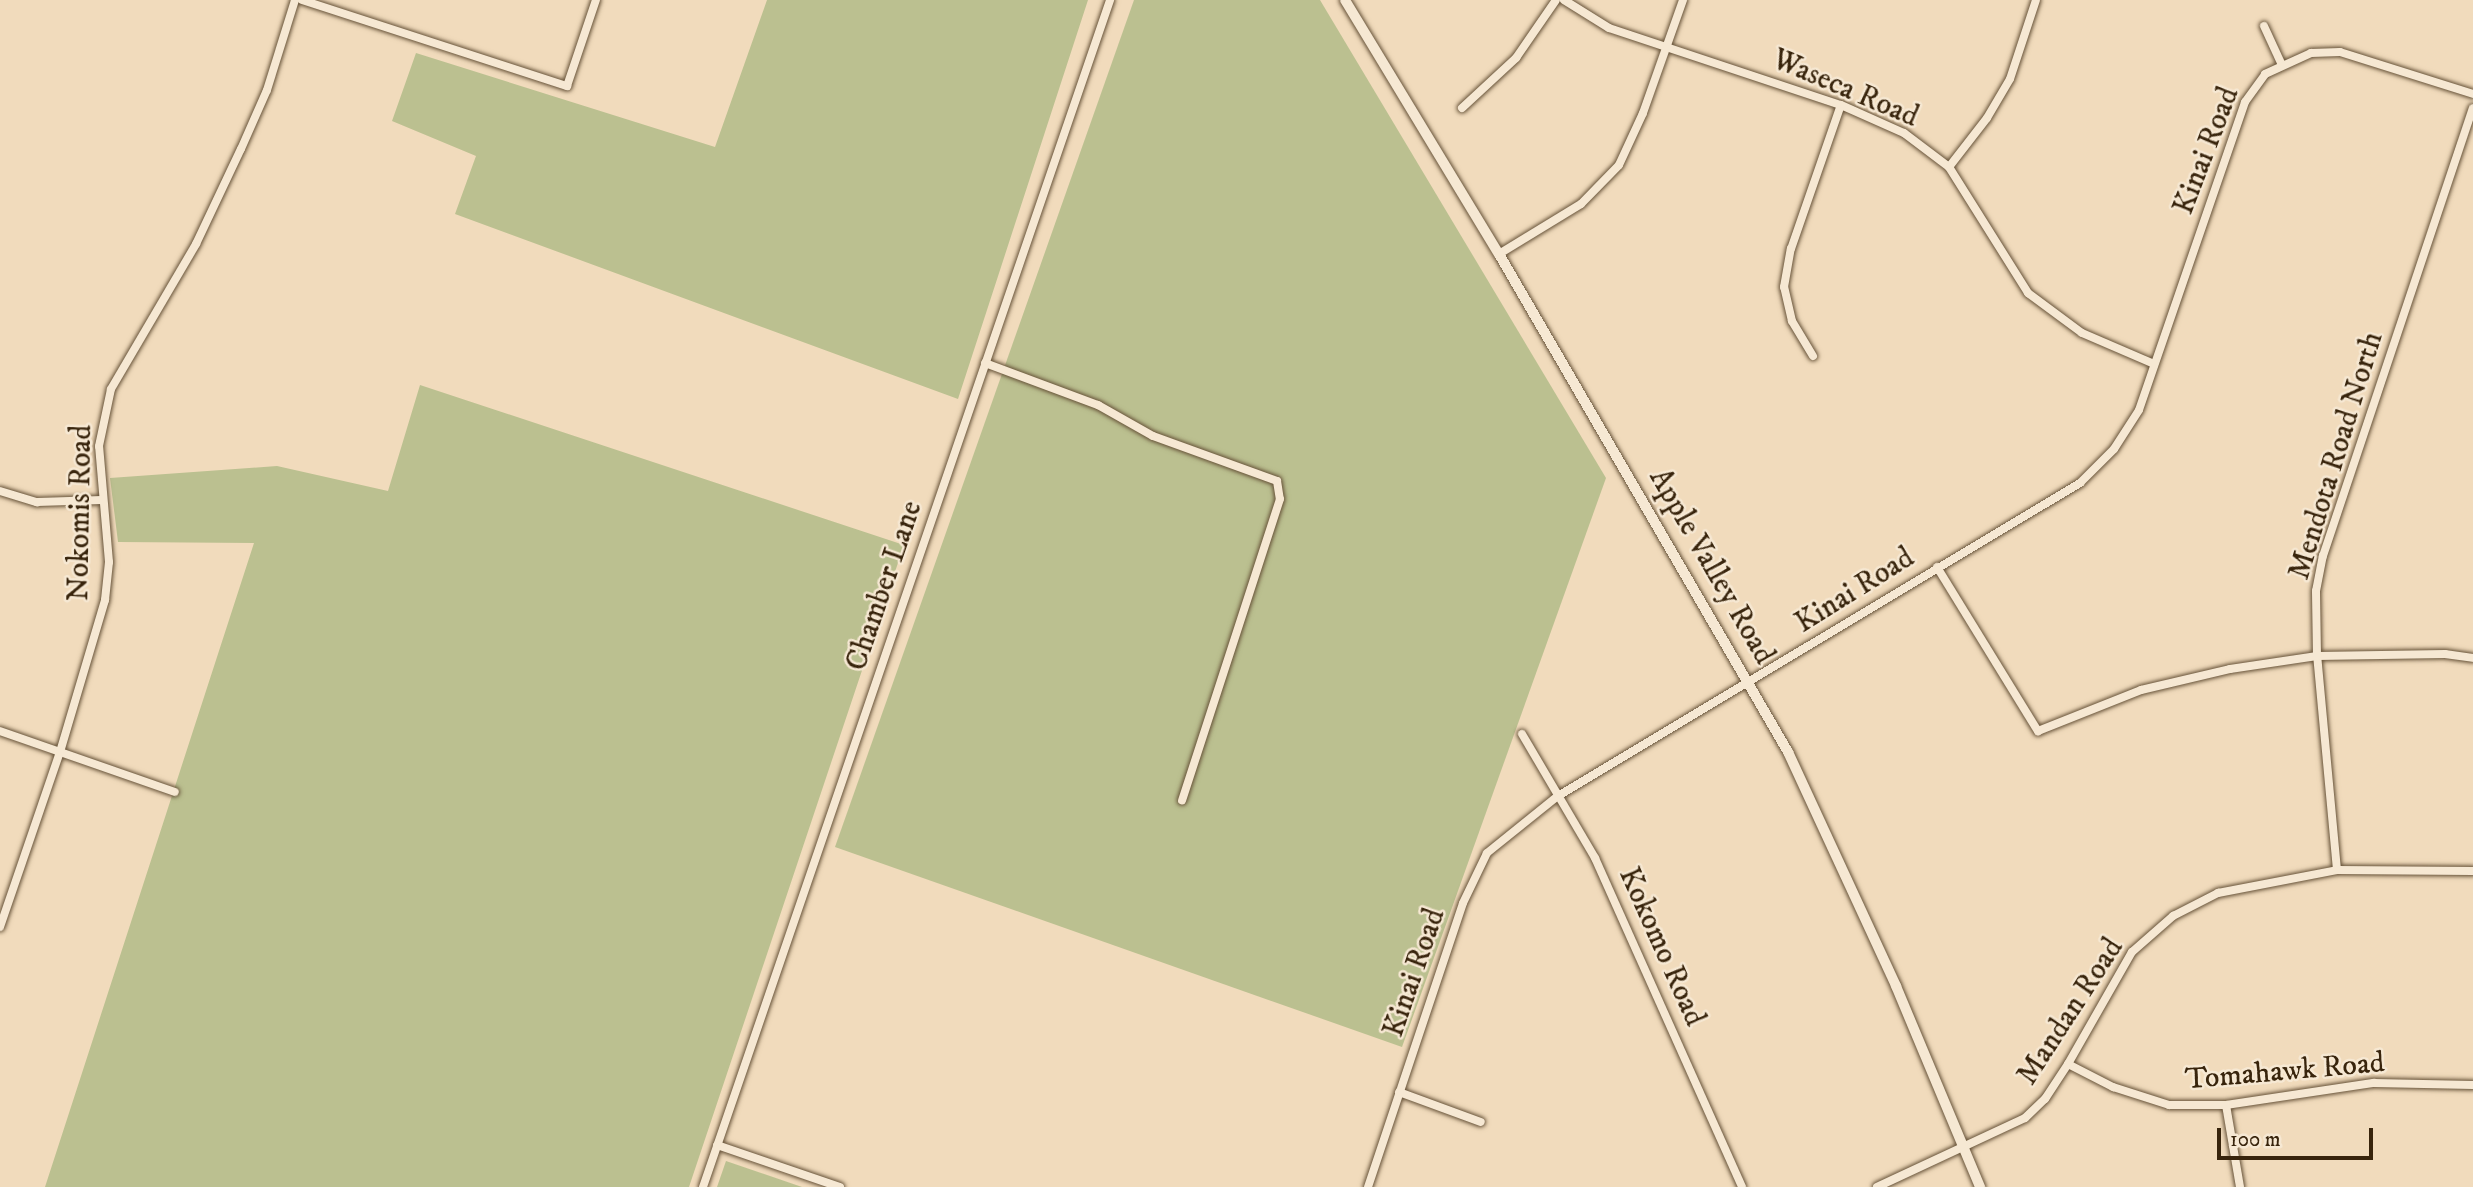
<!DOCTYPE html>
<html>
<head>
<meta charset="utf-8">
<style>
  body { margin:0 }
  #map { position:relative; width:2473px; height:1187px; overflow:hidden; background:#f1dbbc; font-family:"IM FELL DW Pica",serif }
  div>[style] { position:absolute }
  .green>* { inset:0; background:#bbc090 }
  .roads { filter:drop-shadow(0 0 2px #665238) drop-shadow(0 0 2px #665238) }
  .street>* { height:8px; margin:-4px; padding:0 4px; transform-origin:4px; border-radius:4px; background:#f6e8d3 }
  .secondary>* { height:10px; margin:-5px; padding:0 5px; transform-origin:5px; border-radius:5px; background:#f6e8d3 }
  span { translate:-50% -50%; white-space:nowrap; text-align:center; line-height:1.15; -webkit-text-stroke:5px #f6e8d3; paint-order:stroke }
  .street-label { font-size:30px; color:#38240c }
  .scale { position:absolute; left:2217px; top:1128px; width:156px; height:32px; box-sizing:border-box; border:4px solid #38240c; border-top:0; padding-left:9px; font-size:21px; line-height:24px; white-space:nowrap; color:#38240c; -webkit-text-stroke:5px #f6e8d3; paint-order:stroke }
</style>
</head>
<body>
<div id="map">
  <div class="green">
    <div style="clip-path:polygon(767px 0,1088px 0,958px 399px,455px 214px,476px 156px,392px 121px,416px 53px,715px 147px)"></div>
    <div style="clip-path:polygon(1134px 0,1320px 0,1606px 478px,1402px 1047px,835px 847px)"></div>
    <div style="clip-path:polygon(420px 385px,904px 545px,689px 1187px,45px 1187px,254px 543px,118px 542px,110px 478px,277px 466px,388px 491px)"></div>
    <div style="clip-path:polygon(726px 1161px,802px 1187px,717px 1187px)"></div>
  </div>
  <div class="roads">
    <div class="street">
      <div style="left:302px;top:0;width:279px;rotate:18deg"></div>
      <div style="left:567px;top:86px;width:91px;rotate:-71.4deg"></div>
      <div style="left:1564px;top:0;width:53px;rotate:31.9deg"></div>
      <div style="left:1609px;top:28px;width:244px;rotate:18.4deg"></div>
      <div style="left:1841px;top:105px;width:69px;rotate:24deg"></div>
      <div style="left:1904px;top:133px;width:56px;rotate:37.1deg"></div>
      <div style="left:1949px;top:167px;width:149px;rotate:57.9deg"></div>
      <div style="left:2028px;top:293px;width:67px;rotate:36.5deg"></div>
      <div style="left:2082px;top:333px;width:78px;rotate:23.3deg"></div>
      <div style="left:2264px;top:26px;width:41px;rotate:65.3deg"></div>
      <div style="left:1462px;top:108px;width:74px;rotate:-42.8deg"></div>
      <div style="left:1516px;top:58px;width:70px;rotate:-55.4deg"></div>
      <div style="left:1949px;top:167px;width:62px;rotate:-52.2deg"></div>
      <div style="left:1987px;top:118px;width:45px;rotate:-59.5deg"></div>
      <div style="left:2010px;top:79px;width:83px;rotate:-71.8deg"></div>
      <div style="left:1499px;top:254px;width:96px;rotate:-31.4deg"></div>
      <div style="left:1581px;top:204px;width:54px;rotate:-45.7deg"></div>
      <div style="left:1619px;top:165px;width:57px;rotate:-65.2deg"></div>
      <div style="left:1643px;top:113px;width:120px;rotate:-70.5deg"></div>
      <div style="left:1813px;top:356px;width:41px;rotate:-121deg"></div>
      <div style="left:1792px;top:321px;width:35px;rotate:-103deg"></div>
      <div style="left:1784px;top:287px;width:39px;rotate:-80deg"></div>
      <div style="left:1791px;top:249px;width:152px;rotate:-70.9deg"></div>
      <div style="left:985px;top:363px;width:121px;rotate:20.4deg"></div>
      <div style="left:1098px;top:405px;width:63px;rotate:29.4deg"></div>
      <div style="left:1153px;top:436px;width:132px;rotate:19.9deg"></div>
      <div style="left:1277px;top:481px;width:18px;rotate:81deg"></div>
      <div style="left:1280px;top:499px;width:317px;rotate:108deg"></div>
      <div style="left:0;top:491px;width:39px;rotate:17deg"></div>
      <div style="left:37px;top:502px;width:65px;rotate:-1.8deg"></div>
      <div style="left:1937px;top:567px;width:193px;rotate:58.4deg"></div>
      <div style="left:2038px;top:731px;width:111px;rotate:-21.7deg"></div>
      <div style="left:2141px;top:690px;width:91px;rotate:-13.3deg"></div>
      <div style="left:2230px;top:669px;width:88px;rotate:-8.5deg"></div>
      <div style="left:2317px;top:656px;width:128px;rotate:-0.9deg"></div>
      <div style="left:2445px;top:654px;width:28px;rotate:8deg"></div>
      <div style="left:0;top:731px;width:185px;rotate:19.2deg"></div>
      <div style="left:1522px;top:734px;width:144px;rotate:59.5deg"></div>
      <div style="left:1595px;top:858px;width:360px;rotate:65.9deg"></div>
      <div style="left:2337px;top:870px;width:215px;rotate:-95.3deg"></div>
      <div style="left:2317px;top:656px;width:65px;rotate:-90.9deg"></div>
      <div style="left:2316px;top:591px;width:36px;rotate:-79deg"></div>
      <div style="left:2323px;top:556px;width:472px;rotate:-71.5deg"></div>
      <div style="left:0;top:927px;width:185px;rotate:-71.1deg"></div>
      <div style="left:60px;top:752px;width:159px;rotate:-73.5deg"></div>
      <div style="left:105px;top:600px;width:38px;rotate:-84deg"></div>
      <div style="left:109px;top:562px;width:116px;rotate:-94.9deg"></div>
      <div style="left:99px;top:446px;width:58px;rotate:-78.1deg"></div>
      <div style="left:111px;top:389px;width:168px;rotate:-59.6deg"></div>
      <div style="left:196px;top:244px;width:105px;rotate:-64.7deg"></div>
      <div style="left:241px;top:149px;width:64px;rotate:-66.2deg"></div>
      <div style="left:267px;top:90px;width:94px;rotate:-72.7deg"></div>
      <div style="left:2068px;top:1064px;width:51px;rotate:27.1deg"></div>
      <div style="left:2113px;top:1087px;width:59px;rotate:17.8deg"></div>
      <div style="left:2169px;top:1105px;width:57px"></div>
      <div style="left:2226px;top:1105px;width:150px;rotate:-8.5deg"></div>
      <div style="left:2374px;top:1083px;width:99px;rotate:1.2deg"></div>
      <div style="left:1399px;top:1092px;width:87px;rotate:20.1deg"></div>
      <div style="left:2226px;top:1105px;width:83px;rotate:80.3deg"></div>
      <div style="left:717px;top:1145px;width:130px;rotate:18.9deg"></div>
      <div style="left:703px;top:1187px;width:1255px;rotate:-71.07deg"></div>
      <div style="left:1368px;top:1187px;width:299px;rotate:-71.5deg"></div>
      <div style="left:1463px;top:903px;width:55px;rotate:-64.4deg"></div>
      <div style="left:1487px;top:853px;width:91px;rotate:-38.8deg"></div>
      <div style="left:1558px;top:796px;width:609px;rotate:-30.95deg"></div>
      <div style="left:2080px;top:483px;width:48px;rotate:-45deg"></div>
      <div style="left:2114px;top:449px;width:46px;rotate:-57.3deg"></div>
      <div style="left:2139px;top:410px;width:326px;rotate:-71deg"></div>
      <div style="left:2245px;top:102px;width:34px;rotate:-54deg"></div>
      <div style="left:2265px;top:74px;width:51px;rotate:-24.5deg"></div>
      <div style="left:2311px;top:53px;width:29px;rotate:-2deg"></div>
      <div style="left:2340px;top:52px;width:139px;rotate:17.5deg"></div>
      <div style="left:1877px;top:1187px;width:163px;rotate:-25deg"></div>
      <div style="left:2025px;top:1118px;width:28px;rotate:-44deg"></div>
      <div style="left:2045px;top:1099px;width:42px;rotate:-56.7deg"></div>
      <div style="left:2068px;top:1064px;width:129px;rotate:-60.3deg"></div>
      <div style="left:2132px;top:952px;width:55px;rotate:-41.3deg"></div>
      <div style="left:2173px;top:916px;width:51px;rotate:-27.1deg"></div>
      <div style="left:2218px;top:893px;width:121px;rotate:-10.9deg"></div>
      <div style="left:2337px;top:870px;width:136px;rotate:0.4deg"></div>
    </div>
    <div class="secondary">
      <div style="left:1345px;top:0;width:297px;rotate:58.8deg"></div>
      <div style="left:1499px;top:254px;width:576px;rotate:59.87deg"></div>
      <div style="left:1788px;top:752px;width:258px;rotate:65.2deg"></div>
      <div style="left:1896px;top:986px;width:218px;rotate:67.3deg"></div>
    </div>
  </div>
  <div class="street-label">
    <span style="left:1845px;top:89px;rotate:23deg">Waseca Road</span>
    <span style="left:2207px;top:151px;rotate:-69deg">Kinai Road</span>
    <span style="left:2337px;top:456px;rotate:-73deg">Mendota Road North</span>
    <span style="left:81px;top:513px;rotate:-89deg">Nokomis Road</span>
    <span style="left:1711px;top:567px;rotate:60deg">Apple Valley Road</span>
    <span style="left:885px;top:586px;rotate:-71deg">Chamber Lane</span>
    <span style="left:1855px;top:591px;rotate:-32deg">Kinai Road</span>
    <span style="left:1661px;top:947px;rotate:66deg">Kokomo Road</span>
    <span style="left:1415px;top:973px;rotate:-71deg">Kinai Road</span>
    <span style="left:2071px;top:1012px;rotate:-57deg">Mandan Road</span>
    <span style="left:2285px;top:1072px;rotate:-5deg">Tomahawk Road</span>
  </div>
  <div class="scale">100 m</div>
</div>
</body>
</html>
